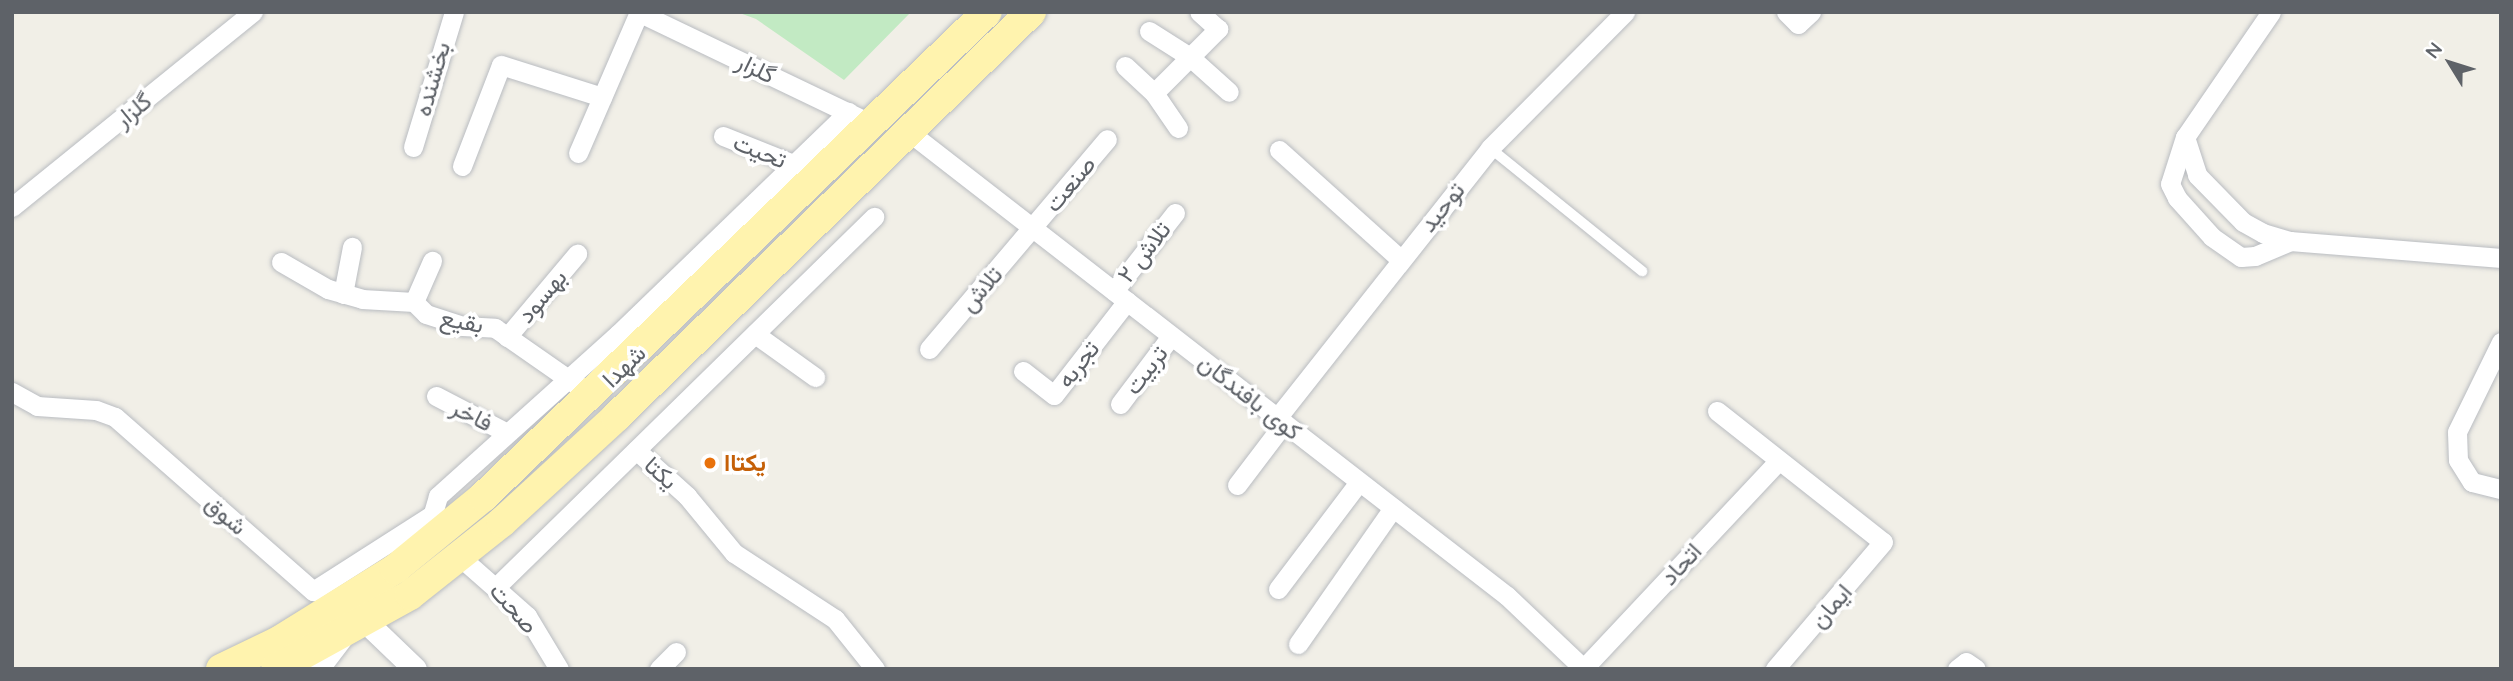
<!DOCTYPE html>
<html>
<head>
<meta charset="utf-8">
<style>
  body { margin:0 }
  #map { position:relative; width:2513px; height:681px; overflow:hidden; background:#f1efe7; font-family:Quicksand,Vazirmatn,sans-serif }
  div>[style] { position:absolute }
  .green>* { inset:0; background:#c2eac3 }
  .roads { filter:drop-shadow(0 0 2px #b9bcc1) drop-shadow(0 0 2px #b9bcc1) }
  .service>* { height:10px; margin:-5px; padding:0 5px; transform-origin:5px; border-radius:5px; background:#fff }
  .minor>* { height:19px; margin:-9.5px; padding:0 9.5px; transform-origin:9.5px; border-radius:9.5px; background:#fff }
  .tertiary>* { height:23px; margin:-11.5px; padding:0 11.5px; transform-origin:11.5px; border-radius:11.5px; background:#fff }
  .primary>* { height:30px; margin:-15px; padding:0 15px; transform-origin:15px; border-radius:15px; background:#fff3ae }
  .dots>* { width:19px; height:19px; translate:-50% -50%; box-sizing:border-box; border:4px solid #fff; border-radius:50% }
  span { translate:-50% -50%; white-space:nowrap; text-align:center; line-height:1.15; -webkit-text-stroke:7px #fff; paint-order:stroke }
  .street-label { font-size:24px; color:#5e6268 }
  .food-label { font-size:24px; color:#c56008; font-weight:700 }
  .left { translate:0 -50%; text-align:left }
  .frame { position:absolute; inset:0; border:14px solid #5e6268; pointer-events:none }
  .north { position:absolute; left:2415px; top:28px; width:70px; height:70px; -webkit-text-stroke:5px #fff; paint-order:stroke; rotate:308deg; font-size:19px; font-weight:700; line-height:28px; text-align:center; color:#5e6268 }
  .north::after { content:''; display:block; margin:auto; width:24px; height:32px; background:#5e6268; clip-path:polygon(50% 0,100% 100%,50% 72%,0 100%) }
</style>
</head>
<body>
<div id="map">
  <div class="green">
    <div style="clip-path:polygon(737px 12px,911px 12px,844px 80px,756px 19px)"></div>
  </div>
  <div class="roads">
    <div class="service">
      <div style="left:1490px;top:148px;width:196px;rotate:39deg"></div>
    </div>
    <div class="minor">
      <div style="left:638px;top:12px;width:245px;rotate:25.6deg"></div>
      <div style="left:1786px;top:12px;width:17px;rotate:45deg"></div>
      <div style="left:1798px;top:24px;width:18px;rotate:-43deg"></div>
      <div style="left:2271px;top:12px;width:152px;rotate:124.5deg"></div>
      <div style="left:2185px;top:137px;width:49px;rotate:107.7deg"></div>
      <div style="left:2170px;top:184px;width:16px;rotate:63deg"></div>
      <div style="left:2177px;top:198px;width:52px;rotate:48.1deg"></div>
      <div style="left:2212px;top:237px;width:35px;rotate:35deg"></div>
      <div style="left:2241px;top:257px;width:14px;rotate:-4deg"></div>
      <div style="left:2255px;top:256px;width:38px;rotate:-23deg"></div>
      <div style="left:1149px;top:31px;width:49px;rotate:32.4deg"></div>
      <div style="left:1190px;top:57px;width:52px;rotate:41.9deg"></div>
      <div style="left:1125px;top:66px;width:40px;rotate:43deg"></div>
      <div style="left:1178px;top:128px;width:42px;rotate:-124.4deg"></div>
      <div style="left:1154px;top:93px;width:91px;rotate:-45deg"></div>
      <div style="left:1218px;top:29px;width:25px;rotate:-138deg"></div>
      <div style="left:909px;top:132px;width:757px;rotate:37.81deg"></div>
      <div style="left:1507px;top:596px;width:106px;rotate:43.5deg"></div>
      <div style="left:723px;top:136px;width:79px;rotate:21.7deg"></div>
      <div style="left:2185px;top:137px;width:40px;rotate:72deg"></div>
      <div style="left:2197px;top:175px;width:66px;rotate:45.6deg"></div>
      <div style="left:2243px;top:222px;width:23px;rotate:29deg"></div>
      <div style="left:2263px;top:233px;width:28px;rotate:17deg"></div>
      <div style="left:2290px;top:241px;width:212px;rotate:4.6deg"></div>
      <div style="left:413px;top:147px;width:141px;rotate:-73.1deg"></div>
      <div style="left:1279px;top:150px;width:163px;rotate:42deg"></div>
      <div style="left:578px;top:153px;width:154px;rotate:-66.6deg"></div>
      <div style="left:462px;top:166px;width:108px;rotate:-68.9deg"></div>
      <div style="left:501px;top:65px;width:106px;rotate:17.6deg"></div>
      <div style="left:12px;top:207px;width:310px;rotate:-39deg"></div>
      <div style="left:281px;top:262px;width:54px;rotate:29.9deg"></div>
      <div style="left:328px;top:289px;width:35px;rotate:16deg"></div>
      <div style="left:362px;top:299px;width:52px;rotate:3.3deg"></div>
      <div style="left:414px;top:302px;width:17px;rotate:45deg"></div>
      <div style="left:426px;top:314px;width:38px;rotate:18deg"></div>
      <div style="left:462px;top:326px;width:33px;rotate:3deg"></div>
      <div style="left:495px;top:328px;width:101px;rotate:34.9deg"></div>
      <div style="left:1114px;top:291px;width:99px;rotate:-52deg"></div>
      <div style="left:343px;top:294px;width:48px;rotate:-79.2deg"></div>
      <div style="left:414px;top:302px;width:45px;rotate:-66.3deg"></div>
      <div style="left:755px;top:334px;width:74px;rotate:35.6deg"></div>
      <div style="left:507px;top:337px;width:109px;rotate:-49.9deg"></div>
      <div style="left:2501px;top:342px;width:100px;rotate:116.1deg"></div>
      <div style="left:2457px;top:432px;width:28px;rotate:88deg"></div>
      <div style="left:2458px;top:460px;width:26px;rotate:58deg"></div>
      <div style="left:2472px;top:482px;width:30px;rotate:14deg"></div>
      <div style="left:929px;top:349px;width:275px;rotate:-49.7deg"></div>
      <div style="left:1023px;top:371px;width:39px;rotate:38deg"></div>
      <div style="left:1054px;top:395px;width:119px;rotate:-52.2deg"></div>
      <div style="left:12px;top:392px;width:29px;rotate:29deg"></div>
      <div style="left:37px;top:406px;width:59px;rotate:3.9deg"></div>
      <div style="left:96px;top:410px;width:20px;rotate:20deg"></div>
      <div style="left:115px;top:417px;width:264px;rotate:41.3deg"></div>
      <div style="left:313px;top:591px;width:141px;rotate:-32.6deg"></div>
      <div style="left:436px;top:396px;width:80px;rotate:27.5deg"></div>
      <div style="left:1120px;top:404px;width:85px;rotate:-53.1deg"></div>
      <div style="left:1717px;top:411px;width:211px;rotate:38.3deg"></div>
      <div style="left:1883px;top:542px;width:167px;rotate:130.4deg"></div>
      <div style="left:1277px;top:418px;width:344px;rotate:-51.7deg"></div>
      <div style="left:1490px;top:148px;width:192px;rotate:-45.2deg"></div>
      <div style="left:636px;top:450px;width:69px;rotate:42deg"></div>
      <div style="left:687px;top:496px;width:74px;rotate:50.5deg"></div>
      <div style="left:734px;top:553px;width:121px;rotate:33.2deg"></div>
      <div style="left:835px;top:619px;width:64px;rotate:51.3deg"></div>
      <div style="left:1237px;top:485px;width:78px;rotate:-52.8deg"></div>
      <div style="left:424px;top:544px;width:50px;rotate:-73.7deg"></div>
      <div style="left:438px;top:496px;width:242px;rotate:-42deg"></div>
      <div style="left:618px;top:334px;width:320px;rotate:-44deg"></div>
      <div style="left:459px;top:556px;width:91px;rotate:41.4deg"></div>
      <div style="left:527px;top:616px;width:62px;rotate:58.9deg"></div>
      <div style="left:497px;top:586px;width:528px;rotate:-44.39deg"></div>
      <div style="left:1278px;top:589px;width:134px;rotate:-52.9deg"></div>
      <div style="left:1298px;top:644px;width:166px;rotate:-55.1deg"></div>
      <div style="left:659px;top:669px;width:24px;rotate:-45deg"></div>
      <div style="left:1583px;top:669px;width:285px;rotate:-46.8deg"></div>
      <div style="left:1957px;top:669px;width:11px;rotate:-38deg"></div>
      <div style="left:1966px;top:662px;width:12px;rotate:35deg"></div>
    </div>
    <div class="tertiary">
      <div style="left:365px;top:621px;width:69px;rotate:43.8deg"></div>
      <div style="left:317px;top:669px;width:43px;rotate:-52.6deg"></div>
    </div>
    <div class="primary">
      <div style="left:221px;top:669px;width:64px;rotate:-25.8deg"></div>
      <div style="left:279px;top:641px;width:137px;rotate:-31.8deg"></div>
      <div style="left:395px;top:569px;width:114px;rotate:-39.3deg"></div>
      <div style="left:483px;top:497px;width:699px;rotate:-43.9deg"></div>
      <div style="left:276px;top:669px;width:153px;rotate:-28.9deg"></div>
      <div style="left:410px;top:595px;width:117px;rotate:-38.4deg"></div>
      <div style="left:502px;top:522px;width:155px;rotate:-42.6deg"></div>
      <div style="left:616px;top:417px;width:580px;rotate:-44.3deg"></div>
    </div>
  </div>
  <div class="dots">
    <div style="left:710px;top:463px;background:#e8710a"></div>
  </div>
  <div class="street-label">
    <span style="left:756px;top:68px;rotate:26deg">گلزار</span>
    <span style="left:432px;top:79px;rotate:-74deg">بخشنده</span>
    <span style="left:133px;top:110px;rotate:-39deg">گلزار</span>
    <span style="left:760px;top:151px;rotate:22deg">تحیت</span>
    <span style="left:1070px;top:184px;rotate:-50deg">صنعت</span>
    <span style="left:1442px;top:207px;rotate:-51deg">توحید</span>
    <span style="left:1144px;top:252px;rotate:-52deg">تلاش ۲</span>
    <span style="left:981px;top:289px;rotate:-49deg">تلاش</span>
    <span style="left:542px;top:296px;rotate:-50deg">بهسود</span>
    <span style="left:462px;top:321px;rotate:11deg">بقیع</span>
    <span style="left:1078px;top:364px;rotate:-52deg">تجربه</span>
    <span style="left:624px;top:366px;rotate:-44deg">شهدا</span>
    <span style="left:1146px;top:370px;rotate:-53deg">تربیت</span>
    <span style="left:1250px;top:397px;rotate:38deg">کوی بافندگان</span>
    <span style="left:472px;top:415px;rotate:27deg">فاخر</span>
    <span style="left:661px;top:473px;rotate:42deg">یکتا</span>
    <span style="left:226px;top:515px;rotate:41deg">شوق</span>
    <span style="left:1681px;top:564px;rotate:-47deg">اتحاد</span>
    <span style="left:1831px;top:606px;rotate:-49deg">ایمان</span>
    <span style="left:514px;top:608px;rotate:48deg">صحت</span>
  </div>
  <div class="food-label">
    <span class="left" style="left:724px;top:463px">یکتاا</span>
  </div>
  <div class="frame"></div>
  <div class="north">N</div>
</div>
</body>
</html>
